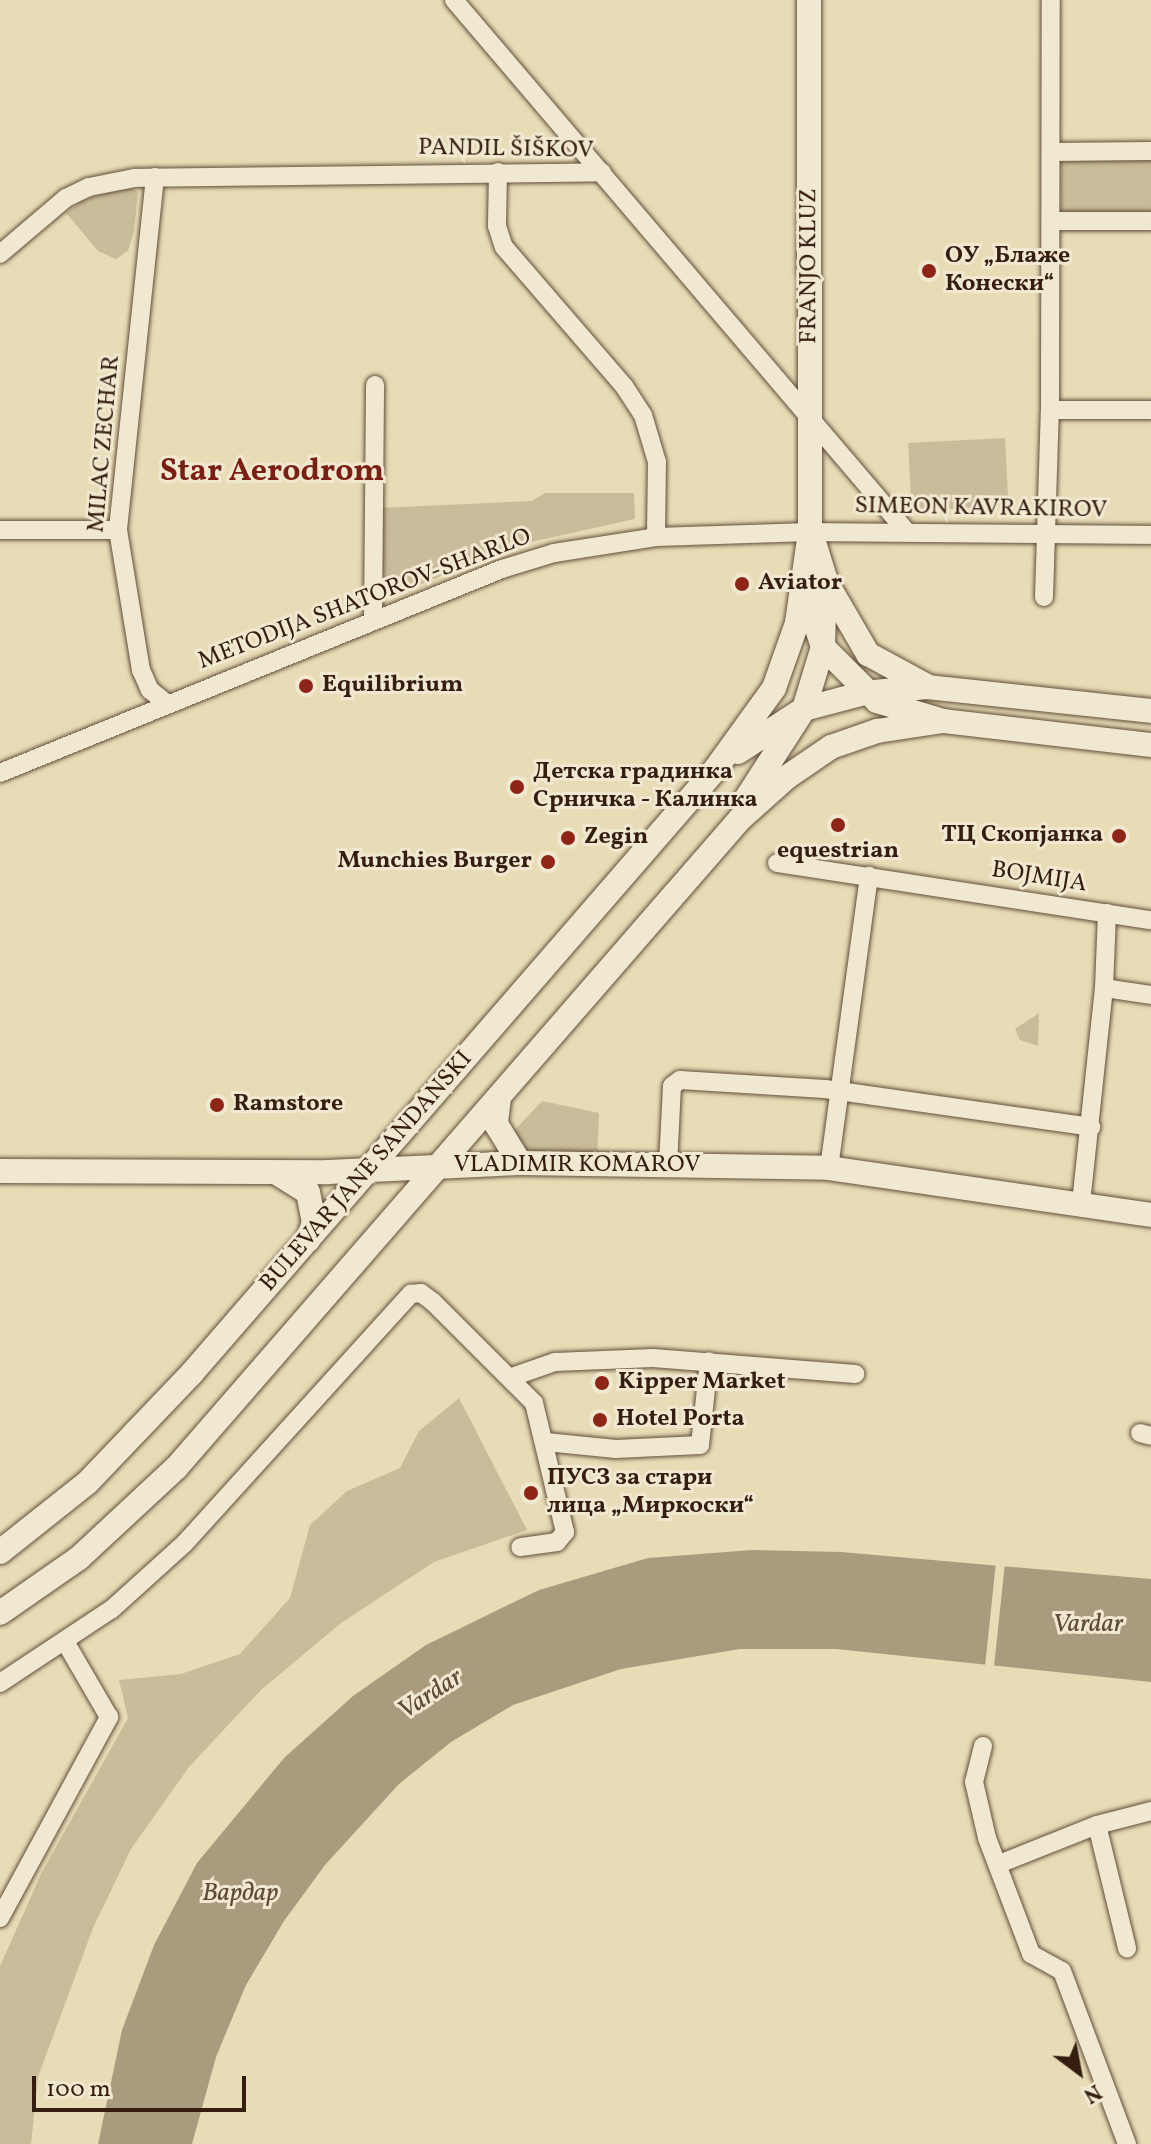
<!DOCTYPE html>
<html>
<head>
<meta charset="utf-8">
<style>
  body { margin:0 }
  #map { position:relative; width:1151px; height:2144px; overflow:hidden; background:#e8dcb6; font-family:Vollkorn,serif }
  div>[style] { position:absolute }
  .green>* { inset:0; background:#cabc9a; transform-origin:0 0 }
  .water>* { inset:0; background:#ab9b7e }
  .pier>* { inset:0; background:#e8dcb6; transform-origin:0 0 }
  .roads { filter:drop-shadow(0 0 2px #624e3a) drop-shadow(0 0 2px #624e3a) }
  .street>* { height:18px; margin:-9px; padding:0 9px; transform-origin:9px; border-radius:9px; background:#f0e8d0 }
  .secondary>* { height:24px; margin:-12px; padding:0 12px; transform-origin:12px; border-radius:12px; background:#f0e8d0 }
  .dots>* { width:22px; height:22px; translate:-50% -50%; box-sizing:border-box; border:4px solid #f0e8d0; border-radius:50% }
  span { translate:-50% -50%; white-space:nowrap; text-align:center; line-height:1.15; -webkit-text-stroke:6px #f0e8d0; paint-order:stroke }
  .street-label { font-size:24px; color:#351e10 }
  .poi-label { font-size:24px; color:#351e10; font-weight:700 }
  .left { translate:0 -50%; text-align:left }
  .right { translate:-100% -50%; text-align:right }
  .water-label { font-size:26px; color:#5e4a36; font-style:italic }
  .district-label { font-size:32px; color:#7a1f14; font-weight:700 }
  .north { position:absolute; left:1039px; top:2032px; width:80px; height:80px; -webkit-text-stroke:6px #f0e8d0; paint-order:stroke; rotate:148deg; font-size:22px; font-weight:700; line-height:32px; text-align:center; color:#351e10 }
  .north::after { content:''; display:block; margin:auto; width:28px; height:36px; background:#351e10; clip-path:polygon(50% 0,100% 100%,50% 72%,0 100%) }
  .scale { position:absolute; left:32px; top:2076px; width:214px; height:36px; box-sizing:border-box; border:4px solid #351e10; border-top:0; padding-left:10px; font-size:24px; line-height:28px; white-space:nowrap; color:#351e10; -webkit-text-stroke:6px #f0e8d0; paint-order:stroke }
</style>
</head>
<body>
<div id="map">
  <div class="green">
    <div style="left:1061px;top:159px;width:90px;height:56px"></div>
    <div style="clip-path:polygon(128px 186px,138px 192px,134px 231px,128px 251px,116px 259px,98px 251px,66px 213px,84px 200px)"></div>
    <div style="left:1005px;top:438px;width:68px;height:97px;rotate:87deg"></div>
    <div style="clip-path:polygon(545px 493px,634px 493px,635px 519px,517px 545px,395px 595px,381px 591px,379px 508px,532px 501px)"></div>
    <div style="clip-path:polygon(1039px 1013px,1038px 1046px,1020px 1040px,1015px 1029px)"></div>
    <div style="clip-path:polygon(542px 1101px,599px 1113px,597px 1163px,520px 1163px,511px 1134px)"></div>
    <div style="clip-path:polygon(459px 1398px,527px 1530px,434px 1562px,341px 1623px,261px 1690px,189px 1767px,131px 1849px,93px 1928px,38px 2077px,31px 2144px,0 2144px,0 1966px,42px 1872px,128px 1718px,119px 1680px,181px 1674px,240px 1654px,290px 1598px,310px 1525px,347px 1491px,400px 1468px,419px 1431px)"></div>
  </div>
  <div class="water">
    <div style="clip-path:polygon(752px 1550px,841px 1552px,1151px 1579px,1151px 1682px,836px 1649px,740px 1649px,621px 1669px,513px 1705px,451px 1742px,399px 1784px,325px 1865px,284px 1921px,246px 1985px,216px 2057px,192px 2144px,98px 2144px,122px 2030px,154px 1945px,197px 1863px,284px 1758px,353px 1696px,426px 1645px,539px 1590px,648px 1558px)"></div>
  </div>
  <div class="pier">
    <div style="left:996px;top:1562px;width:9px;height:108px;rotate:6deg"></div>
  </div>
  <div class="roads">
    <div class="street">
      <div style="left:454px;top:0;width:699px;rotate:49.59deg"></div>
      <div style="left:1051px;top:152px;width:100px;rotate:-0.6deg"></div>
      <div style="left:498px;top:172px;width:54px;rotate:91.1deg"></div>
      <div style="left:497px;top:226px;width:22px;rotate:72deg"></div>
      <div style="left:504px;top:247px;width:184px;rotate:49.2deg"></div>
      <div style="left:624px;top:386px;width:35px;rotate:57deg"></div>
      <div style="left:643px;top:415px;width:49px;rotate:73.4deg"></div>
      <div style="left:657px;top:462px;width:75px;rotate:90.8deg"></div>
      <div style="left:155px;top:177px;width:355px;rotate:96deg"></div>
      <div style="left:118px;top:530px;width:142px;rotate:80.7deg"></div>
      <div style="left:141px;top:670px;width:22px;rotate:66deg"></div>
      <div style="left:150px;top:690px;width:22px;rotate:39deg"></div>
      <div style="left:1051px;top:221px;width:100px"></div>
      <div style="left:0;top:254px;width:87px;rotate:-40.3deg"></div>
      <div style="left:66px;top:198px;width:25px;rotate:-26deg"></div>
      <div style="left:89px;top:187px;width:47px;rotate:-11.1deg"></div>
      <div style="left:135px;top:178px;width:467px;rotate:-0.7deg"></div>
      <div style="left:1050px;top:410px;width:101px"></div>
      <div style="left:0;top:530px;width:118px"></div>
      <div style="left:1044px;top:597px;width:187px;rotate:-88.2deg"></div>
      <div style="left:1050px;top:410px;width:410px;rotate:-89.9deg"></div>
      <div style="left:373px;top:620px;width:235px;rotate:-89.5deg"></div>
      <div style="left:0;top:773px;width:542px;rotate:-22.12deg"></div>
      <div style="left:502px;top:569px;width:54px;rotate:-17.1deg"></div>
      <div style="left:554px;top:553px;width:103px;rotate:-8.9deg"></div>
      <div style="left:656px;top:537px;width:154px;rotate:-1.9deg"></div>
      <div style="left:810px;top:532px;width:341px;rotate:0.5deg"></div>
      <div style="left:777px;top:863px;width:378px;rotate:8.7deg"></div>
      <div style="left:1104px;top:988px;width:48px;rotate:8.5deg"></div>
      <div style="left:668px;top:1165px;width:79px;rotate:-87.1deg"></div>
      <div style="left:672px;top:1086px;width:10px;rotate:-37deg"></div>
      <div style="left:680px;top:1080px;width:145px;rotate:3.6deg"></div>
      <div style="left:825px;top:1089px;width:269px;rotate:8.1deg"></div>
      <div style="left:829px;top:1168px;width:295px;rotate:-82.2deg"></div>
      <div style="left:1081px;top:1203px;width:216px;rotate:-83.9deg"></div>
      <div style="left:1104px;top:988px;width:75px;rotate:-87.7deg"></div>
      <div style="left:512px;top:1377px;width:46px;rotate:-19.2deg"></div>
      <div style="left:555px;top:1362px;width:98px;rotate:-2.3deg"></div>
      <div style="left:653px;top:1358px;width:203px;rotate:4.5deg"></div>
      <div style="left:1140px;top:1433px;width:11px;rotate:15deg"></div>
      <div style="left:546px;top:1442px;width:70px;rotate:5.7deg"></div>
      <div style="left:616px;top:1449px;width:84px;rotate:-2.7deg"></div>
      <div style="left:700px;top:1445px;width:84px;rotate:-83.9deg"></div>
      <div style="left:0;top:1683px;width:134px;rotate:-33.5deg"></div>
      <div style="left:112px;top:1609px;width:97px;rotate:-42.1deg"></div>
      <div style="left:184px;top:1544px;width:338px;rotate:-47.8deg"></div>
      <div style="left:411px;top:1294px;width:10px;rotate:-6deg"></div>
      <div style="left:421px;top:1293px;width:15px;rotate:37deg"></div>
      <div style="left:433px;top:1302px;width:143px;rotate:45deg"></div>
      <div style="left:534px;top:1403px;width:133px;rotate:76.5deg"></div>
      <div style="left:565px;top:1532px;width:13px;rotate:129deg"></div>
      <div style="left:557px;top:1542px;width:37px;rotate:172deg"></div>
      <div style="left:983px;top:1746px;width:37px;rotate:104deg"></div>
      <div style="left:974px;top:1782px;width:57px;rotate:76.9deg"></div>
      <div style="left:987px;top:1838px;width:124px;rotate:69.2deg"></div>
      <div style="left:1031px;top:1954px;width:35px;rotate:29deg"></div>
      <div style="left:1062px;top:1971px;width:185px;rotate:69.4deg"></div>
      <div style="left:1097px;top:1825px;width:127px;rotate:76.3deg"></div>
      <div style="left:999px;top:1864px;width:105px;rotate:-21.7deg"></div>
      <div style="left:1097px;top:1825px;width:56px;rotate:-14.5deg"></div>
      <div style="left:0;top:1918px;width:229px;rotate:-61.5deg"></div>
      <div style="left:109px;top:1717px;width:86px;rotate:-120.2deg"></div>
    </div>
    <div class="secondary">
      <div style="left:829px;top:587px;width:78px;rotate:59.8deg"></div>
      <div style="left:868px;top:654px;width:65px;rotate:28.5deg"></div>
      <div style="left:805px;top:592px;width:58px;rotate:71.9deg"></div>
      <div style="left:823px;top:647px;width:76px;rotate:45deg"></div>
      <div style="left:877px;top:701px;width:69px;rotate:16.9deg"></div>
      <div style="left:943px;top:721px;width:209px;rotate:6.6deg"></div>
      <div style="left:738px;top:752px;width:79px;rotate:-33.1deg"></div>
      <div style="left:804px;top:709px;width:62px;rotate:-14.9deg"></div>
      <div style="left:864px;top:693px;width:63px;rotate:-5.4deg"></div>
      <div style="left:927px;top:687px;width:225px;rotate:6.1deg"></div>
      <div style="left:744px;top:802px;width:111px;rotate:-57.2deg"></div>
      <div style="left:804px;top:709px;width:65px;rotate:-73deg"></div>
      <div style="left:823px;top:647px;width:69px;rotate:-88.3deg"></div>
      <div style="left:825px;top:578px;width:39px;rotate:-107deg"></div>
      <div style="left:499px;top:1098px;width:26px;rotate:97deg"></div>
      <div style="left:496px;top:1124px;width:46px;rotate:58.4deg"></div>
      <div style="left:0;top:1171px;width:328px;rotate:0.2deg"></div>
      <div style="left:328px;top:1172px;width:192px;rotate:-2.7deg"></div>
      <div style="left:520px;top:1163px;width:309px;rotate:0.9deg"></div>
      <div style="left:829px;top:1168px;width:325px;rotate:8.3deg"></div>
      <div style="left:277px;top:1173px;width:36px;rotate:32deg"></div>
      <div style="left:308px;top:1192px;width:31px;rotate:79deg"></div>
      <div style="left:314px;top:1222px;width:19px;rotate:108deg"></div>
      <div style="left:0;top:1552px;width:112px;rotate:-38.5deg"></div>
      <div style="left:88px;top:1482px;width:151px;rotate:-46.3deg"></div>
      <div style="left:192px;top:1373px;width:797px;rotate:-49.07deg"></div>
      <div style="left:714px;top:771px;width:102px;rotate:-54.1deg"></div>
      <div style="left:774px;top:688px;width:69px;rotate:-70.5deg"></div>
      <div style="left:797px;top:623px;width:92px;rotate:-81.9deg"></div>
      <div style="left:810px;top:532px;width:532px;rotate:-90.11deg"></div>
      <div style="left:0;top:1613px;width:96px;rotate:-34.8deg"></div>
      <div style="left:79px;top:1558px;width:132px;rotate:-42.9deg"></div>
      <div style="left:176px;top:1468px;width:860px;rotate:-49.01deg"></div>
      <div style="left:740px;top:819px;width:63px;rotate:-41.8deg"></div>
      <div style="left:787px;top:777px;width:53px;rotate:-34.3deg"></div>
      <div style="left:831px;top:747px;width:49px;rotate:-19.2deg"></div>
      <div style="left:877px;top:731px;width:67px;rotate:-8.6deg"></div>
    </div>
  </div>
  <div class="dots">
    <div style="left:929px;top:271px;background:#8f2418"></div>
    <div style="left:742px;top:584px;background:#8f2418"></div>
    <div style="left:306px;top:686px;background:#8f2418"></div>
    <div style="left:517px;top:787px;background:#8f2418"></div>
    <div style="left:838px;top:825px;background:#8f2418"></div>
    <div style="left:1119px;top:836px;background:#8f2418"></div>
    <div style="left:568px;top:838px;background:#8f2418"></div>
    <div style="left:548px;top:862px;background:#8f2418"></div>
    <div style="left:217px;top:1105px;background:#8f2418"></div>
    <div style="left:602px;top:1383px;background:#8f2418"></div>
    <div style="left:600px;top:1420px;background:#8f2418"></div>
    <div style="left:531px;top:1493px;background:#8f2418"></div>
  </div>
  <div class="street-label">
    <span style="left:506px;top:150px;rotate:1deg">PANDIL ŠIŠKOV</span>
    <span style="left:810px;top:266px;rotate:-90deg">FRANJO KLUZ</span>
    <span style="left:105px;top:444px;rotate:-85deg">MILAC ZECHAR</span>
    <span style="left:981px;top:509px;rotate:1deg">SIMEON KAVRAKIROV</span>
    <span style="left:365px;top:600px;rotate:-21deg">METODIJA SHATOROV-SHARLO</span>
    <span style="left:1039px;top:878px;rotate:9deg">BOJMIJA</span>
    <span style="left:577px;top:1166px">VLADIMIR KOMAROV</span>
    <span style="left:367px;top:1172px;rotate:-49deg">BULEVAR JANE SANDANSKI</span>
  </div>
  <div class="poi-label">
    <span class="left" style="left:945px;top:271px">ОУ „Блаже<br>Конески“</span>
    <span class="left" style="left:758px;top:584px">Aviator</span>
    <span class="left" style="left:322px;top:686px">Equilibrium</span>
    <span class="left" style="left:533px;top:787px">Детска градинка<br>Срничка - Калинка</span>
    <span class="right" style="left:1103px;top:836px">ТЦ Скопјанка</span>
    <span class="left" style="left:584px;top:838px">Zegin</span>
    <span style="left:838px;top:852px">equestrian</span>
    <span class="right" style="left:532px;top:862px">Munchies Burger</span>
    <span class="left" style="left:233px;top:1105px">Ramstore</span>
    <span class="left" style="left:618px;top:1383px">Kipper Market</span>
    <span class="left" style="left:616px;top:1420px">Hotel Porta</span>
    <span class="left" style="left:547px;top:1493px">ПУСЗ за стари<br>лица „Миркоски“</span>
  </div>
  <div class="water-label">
    <span style="left:1088px;top:1625px">Vardar</span>
    <span style="left:431px;top:1695px;rotate:-33deg">Vardar</span>
    <span style="left:240px;top:1894px">Вардар</span>
  </div>
  <div class="district-label">
    <span style="left:272px;top:472px">Star Aerodrom</span>
  </div>
  <div class="north">N</div>
  <div class="scale">100 m</div>
</div>
</body>
</html>
